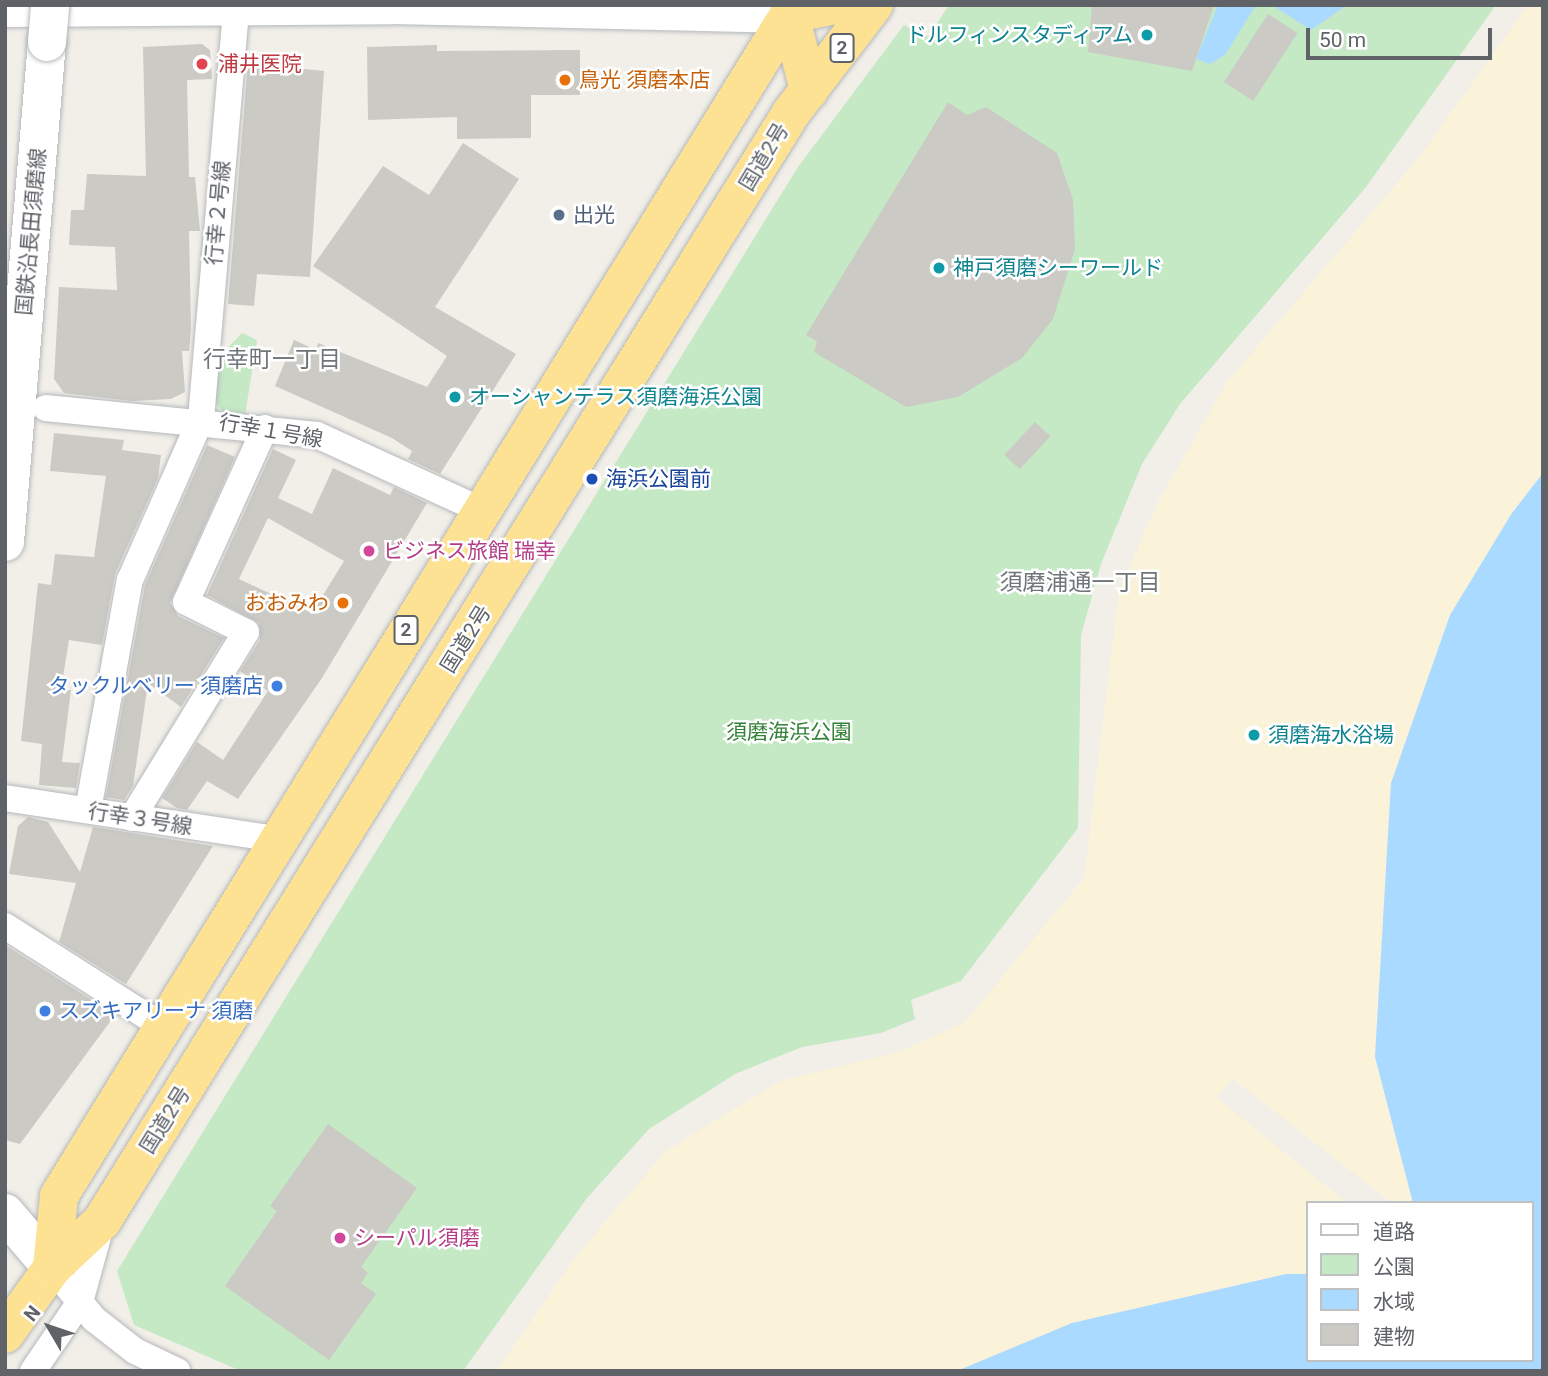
<!DOCTYPE html>
<html>
<head>
<meta charset="utf-8">
<style>
  body { margin:0 }
  #map { position:relative; width:1548px; height:1376px; overflow:hidden; background:#f1efe8; font-family:Roboto,"Noto Sans JP",sans-serif }
  div>[style] { position:absolute }
  .green>* { inset:0; background:#c5e8c5 }
  .sand>* { inset:0; background:#fbf3d9 }
  .water>* { inset:0; background:#aadaff }
  .building>* { inset:0; background:#cccac5; transform-origin:0 0 }
  .roads { filter:drop-shadow(0 0 2px #b5b8bc) drop-shadow(0 0 2px #b5b8bc) }
  .street>* { height:26px; margin:-13px; padding:0 13px; transform-origin:13px; border-radius:13px; background:#fff }
  .secondary>* { height:38px; margin:-19px; padding:0 19px; transform-origin:19px; border-radius:19px; background:#fff }
  .highway>* { height:38px; margin:-19px; padding:0 19px; transform-origin:19px; border-radius:19px; background:#fde293 }
  .bridges { filter:drop-shadow(0 0 2px #b6babf) drop-shadow(0 0 2px #b6babf) }
  .secondary-bridge>* { height:38px; margin:-19px; padding:0 19px; transform-origin:19px; border-radius:19px; background:#fff }
  .dots>* { width:19px; height:19px; translate:-50% -50%; box-sizing:border-box; border:4px solid #fff; border-radius:50% }
  span { translate:-50% -50%; white-space:nowrap; text-align:center; line-height:1.15; -webkit-text-stroke:5px #fff; paint-order:stroke }
  .shield-label span { padding:2px 5px; background:#fff; border:2px solid; border-radius:5px; -webkit-text-stroke-width:0 }
  .shield-label { font-size:19px; color:#5f6368; font-weight:700 }
  .culture-label { font-size:21px; color:#0d838f }
  .right { translate:-100% -50%; text-align:right }
  .left { translate:0 -50%; text-align:left }
  .health-label { font-size:21px; color:#be3a42 }
  .food-label { font-size:21px; color:#c56008 }
  .street-label { font-size:21px; color:#5f6368 }
  .service-label { font-size:21px; color:#4e5e75 }
  .transit-label { font-size:21px; color:#164399 }
  .hotel-label { font-size:21px; color:#b23c85 }
  .shop-label { font-size:21px; color:#366cbe }
  .park-label { font-size:21px; color:#348238 }
  .neighbourhood-label { font-size:23px; color:#70757a }
  .frame { position:absolute; inset:0; border:7px solid #5f6368; pointer-events:none }
  .legend { position:absolute; left:1306px; top:1201px; width:228px; height:161px; box-sizing:border-box; background:#fff; border:2px solid #bfc1c3; margin:0; padding:9px 12px; list-style:none; font-size:21px; color:#5f6368 }
  .legend li { display:flex; align-items:center; gap:14px; height:35px }
  .legend b { width:35px; border:2px solid #bfc1c3 }
  .north { position:absolute; left:14px; top:1292px; width:70px; height:70px; -webkit-text-stroke:5px #fff; paint-order:stroke; rotate:309deg; font-size:19px; font-weight:700; line-height:28px; text-align:center; color:#5f6368 }
  .north::after { content:''; display:block; margin:auto; width:24px; height:32px; background:#5f6368; clip-path:polygon(50% 0,100% 100%,50% 72%,0 100%) }
  .scale { position:absolute; left:1306px; top:28px; width:186px; height:32px; box-sizing:border-box; border:4px solid #5f6368; border-top:0; padding-left:9px; font-size:21px; line-height:24px; white-space:nowrap; color:#5f6368; -webkit-text-stroke:5px #fff; paint-order:stroke }
</style>
</head>
<body>
<div id="map">
  <div class="green">
    <div style="clip-path:polygon(949px 5px,1496px 5px,1366px 187px,1180px 404px,1142px 464px,1101px 564px,1081px 635px,1078px 828px,961px 981px,911px 1000px,915px 1019px,881px 1033px,802px 1047px,735px 1074px,649px 1129px,587px 1198px,463px 1371px,241px 1371px,134px 1325px,117px 1271px,798px 167px,904px 25px,928px 37px)"></div>
    <div style="clip-path:polygon(242px 333px,257px 340px,245px 415px,223px 412px,211px 396px,215px 361px)"></div>
  </div>
  <div class="sand">
    <div style="clip-path:polygon(1528px 5px,1543px 5px,1543px 473px,1512px 513px,1391px 783px,1375px 1057px,1413px 1203px,1392px 1203px,1233px 1079px,1216px 1097px,1347px 1203px,1308px 1203px,1308px 1274px,1286px 1274px,1072px 1323px,957px 1371px,497px 1371px,573px 1260px,666px 1151px,780px 1081px,898px 1052px,964px 1023px,1084px 878px,1119px 591px,1158px 502px,1227px 382px,1420px 156px)"></div>
  </div>
  <div class="water">
    <div style="clip-path:polygon(1218px 5px,1256px 5px,1225px 55px,1210px 64px,1196px 59px)"></div>
    <div style="clip-path:polygon(1272px 5px,1347px 5px,1311px 30px)"></div>
    <div style="clip-path:polygon(1543px 473px,1543px 1371px,957px 1371px,1072px 1323px,1286px 1274px,1308px 1274px,1308px 1360px,1532px 1360px,1532px 1203px,1413px 1203px,1375px 1057px,1391px 783px,1450px 615px,1512px 513px)"></div>
  </div>
  <div class="building">
    <div style="clip-path:polygon(1092px 5px,1214px 5px,1192px 71px,1088px 52px)"></div>
    <div style="left:1268px;top:14px;width:35px;height:81px;rotate:33deg"></div>
    <div style="clip-path:polygon(202px 44px,210px 50px,212px 79px,187px 80px,189px 177px,195px 177px,200px 231px,189px 231px,191px 328px,189px 351px,182px 351px,185px 392px,171px 399px,132px 401px,64px 393px,54px 379px,59px 287px,117px 290px,115px 247px,69px 245px,71px 210px,84px 210px,87px 174px,146px 176px,143px 47px)"></div>
    <div style="clip-path:polygon(437px 45px,437px 51px,580px 50px,580px 95px,531px 95px,531px 138px,457px 139px,457px 117px,368px 120px,367px 47px)"></div>
    <div style="clip-path:polygon(248px 63px,324px 71px,310px 277px,257px 274px,254px 306px,228px 304px)"></div>
    <div style="clip-path:polygon(948px 102px,967px 115px,986px 107px,1057px 153px,1073px 200px,1075px 249px,1053px 319px,1022px 358px,958px 397px,906px 407px,814px 352px,817px 341px,806px 335px)"></div>
    <div style="clip-path:polygon(463px 143px,519px 179px,435px 307px,516px 354px,440px 474px,408px 459px,412px 451px,392px 438px,275px 386px,294px 340px,316px 350px,318px 343px,427px 387px,447px 356px,313px 266px,383px 166px,429px 195px)"></div>
    <div style="left:1035px;top:422px;width:21px;height:45px;rotate:43deg"></div>
    <div style="clip-path:polygon(54px 433px,124px 440px,122px 450px,161px 455px,158px 478px,115px 574px,102px 645px,69px 640px,61px 689px,71px 690px,62px 762px,80px 763px,76px 788px,39px 785px,42px 744px,21px 741px,38px 583px,51px 585px,55px 554px,94px 557px,106px 476px,50px 471px)"></div>
    <div style="clip-path:polygon(207px 445px,235px 457px,170px 603px,178px 616px,224px 638px,181px 707px,148px 683px,133px 786px,124px 800px,106px 797px,145px 585px)"></div>
    <div style="clip-path:polygon(evenodd,273px 449px,296px 460px,278px 498px,312px 514px,333px 468px,390px 495px,394px 487px,427px 503px,322px 678px,238px 799px,207px 781px,187px 810px,177px 808px,162px 798px,197px 742px,223px 760px,268px 691px,240px 671px,260px 640px,259px 623px,207px 595px,273px 449px,268px 518px,344px 561px,312px 613px,239px 579px,268px 518px)"></div>
    <div style="clip-path:polygon(28px 817px,48px 822px,80px 872px,93px 827px,213px 846px,126px 984px,59px 942px,76px 883px,9px 874px,18px 826px)"></div>
    <div style="clip-path:polygon(5px 945px,115px 1015px,20px 1144px,5px 1140px)"></div>
    <div style="clip-path:polygon(328px 1124px,417px 1188px,361px 1267px,368px 1273px,361px 1283px,376px 1294px,329px 1360px,225px 1286px,277px 1211px,270px 1206px)"></div>
  </div>
  <div class="roads">
    <div class="street">
      <div style="left:46px;top:408px;width:272px;rotate:5.7deg"></div>
      <div style="left:317px;top:435px;width:180px;rotate:24.6deg"></div>
      <div style="left:5px;top:798px;width:273px;rotate:8.6deg"></div>
      <div style="left:88px;top:810px;width:234px;rotate:-79.7deg"></div>
      <div style="left:130px;top:580px;width:176px;rotate:-66.2deg"></div>
      <div style="left:201px;top:419px;width:413px;rotate:-85.1deg"></div>
      <div style="left:132px;top:818px;width:218px;rotate:-58.5deg"></div>
      <div style="left:246px;top:632px;width:67px;rotate:-153.4deg"></div>
      <div style="left:186px;top:602px;width:191px;rotate:-65.6deg"></div>
      <div style="left:5px;top:926px;width:186px;rotate:32.5deg"></div>
      <div style="left:52px;top:1268px;width:66px;rotate:50.5deg"></div>
      <div style="left:94px;top:1319px;width:52px;rotate:38deg"></div>
      <div style="left:135px;top:1351px;width:47px;rotate:25.5deg"></div>
      <div style="left:33px;top:1371px;width:83px;rotate:-55.7deg"></div>
      <div style="left:80px;top:1302px;width:83px;rotate:-74.6deg"></div>
    </div>
    <div class="secondary">
      <div style="left:5px;top:8px;width:388px;rotate:-0.4deg"></div>
      <div style="left:393px;top:5px;width:397px;rotate:1.3deg"></div>
      <div style="left:5px;top:542px;width:502px;rotate:-85.2deg"></div>
      <div style="left:5px;top:1213px;width:72px;rotate:49.5deg"></div>
    </div>
    <div class="highway">
      <div style="left:809px;top:91px;width:79px;rotate:-103.9deg"></div>
      <div style="left:790px;top:14px;width:47px;rotate:-11.1deg"></div>
      <div style="left:52px;top:1268px;width:72px;rotate:-84.4deg"></div>
      <div style="left:59px;top:1196px;width:1400px;rotate:-58.29deg"></div>
      <div style="left:5px;top:1334px;width:81px;rotate:-54.5deg"></div>
      <div style="left:52px;top:1268px;width:69px;rotate:-43.2deg"></div>
      <div style="left:102px;top:1221px;width:1305px;rotate:-58.12deg"></div>
      <div style="left:791px;top:113px;width:136px;rotate:-52.5deg"></div>
    </div>
  </div>
  <div class="bridges">
    <div class="secondary-bridge">
      <div style="left:47px;top:42px;width:37px;rotate:-85deg"></div>
    </div>
  </div>
  <div class="dots">
    <div style="left:1147px;top:35px;background:#0f9aa8"></div>
    <div style="left:202px;top:64px;background:#e0444e"></div>
    <div style="left:565px;top:80px;background:#e8710a"></div>
    <div style="left:559px;top:215px;background:#5c6f8a"></div>
    <div style="left:939px;top:268px;background:#0f9aa8"></div>
    <div style="left:455px;top:397px;background:#0f9aa8"></div>
    <div style="left:592px;top:479px;background:#1a4fb4"></div>
    <div style="left:369px;top:551px;background:#d1479c"></div>
    <div style="left:343px;top:603px;background:#e8710a"></div>
    <div style="left:277px;top:686px;background:#3f7fe0"></div>
    <div style="left:1254px;top:735px;background:#0f9aa8"></div>
    <div style="left:45px;top:1011px;background:#3f7fe0"></div>
    <div style="left:340px;top:1238px;background:#d1479c"></div>
  </div>
  <div class="shield-label">
    <span style="left:842px;top:48px">2</span>
    <span style="left:406px;top:630px">2</span>
  </div>
  <div class="culture-label">
    <span class="right" style="left:1133px;top:35px">ドルフィンスタディアム</span>
    <span class="left" style="left:953px;top:268px">神戸須磨シーワールド</span>
    <span class="left" style="left:469px;top:397px">オーシャンテラス須磨海浜公園</span>
    <span class="left" style="left:1268px;top:735px">須磨海水浴場</span>
  </div>
  <div class="health-label">
    <span class="left" style="left:218px;top:64px">浦井医院</span>
  </div>
  <div class="food-label">
    <span class="left" style="left:579px;top:80px">鳥光 須磨本店</span>
    <span class="right" style="left:329px;top:603px">おおみわ</span>
  </div>
  <div class="street-label">
    <span style="left:764px;top:157px;rotate:-59deg">国道2号</span>
    <span style="left:218px;top:213px;rotate:-85deg">行幸２号線</span>
    <span style="left:31px;top:232px;rotate:-85deg">国鉄沿長田須磨線</span>
    <span style="left:271px;top:431px;rotate:10deg">行幸１号線</span>
    <span style="left:466px;top:639px;rotate:-58deg">国道2号</span>
    <span style="left:140px;top:819px;rotate:9deg">行幸３号線</span>
    <span style="left:165px;top:1120px;rotate:-58deg">国道2号</span>
  </div>
  <div class="service-label">
    <span class="left" style="left:573px;top:215px">出光</span>
  </div>
  <div class="transit-label">
    <span class="left" style="left:606px;top:479px">海浜公園前</span>
  </div>
  <div class="hotel-label">
    <span class="left" style="left:383px;top:551px">ビジネス旅館 瑞幸</span>
    <span class="left" style="left:354px;top:1238px">シーパル須磨</span>
  </div>
  <div class="shop-label">
    <span class="right" style="left:263px;top:686px">タックルベリー 須磨店</span>
    <span class="left" style="left:59px;top:1011px">スズキアリーナ 須磨</span>
  </div>
  <div class="park-label">
    <span style="left:789px;top:732px">須磨海浜公園</span>
  </div>
  <div class="neighbourhood-label">
    <span style="left:272px;top:360px">行幸町一丁目</span>
    <span style="left:1080px;top:583px">須磨浦通一丁目</span>
  </div>
  <div class="frame"></div>
  <ul class="legend">
  <li><b style="height:9px;background:#fff"></b>道路</li>
  <li><b style="height:19px;background:#c5e8c5"></b>公園</li>
  <li><b style="height:19px;background:#aadaff"></b>水域</li>
  <li><b style="height:19px;background:#cccac5"></b>建物</li>
  </ul>
  <div class="north">N</div>
  <div class="scale">50 m</div>
</div>
</body>
</html>
